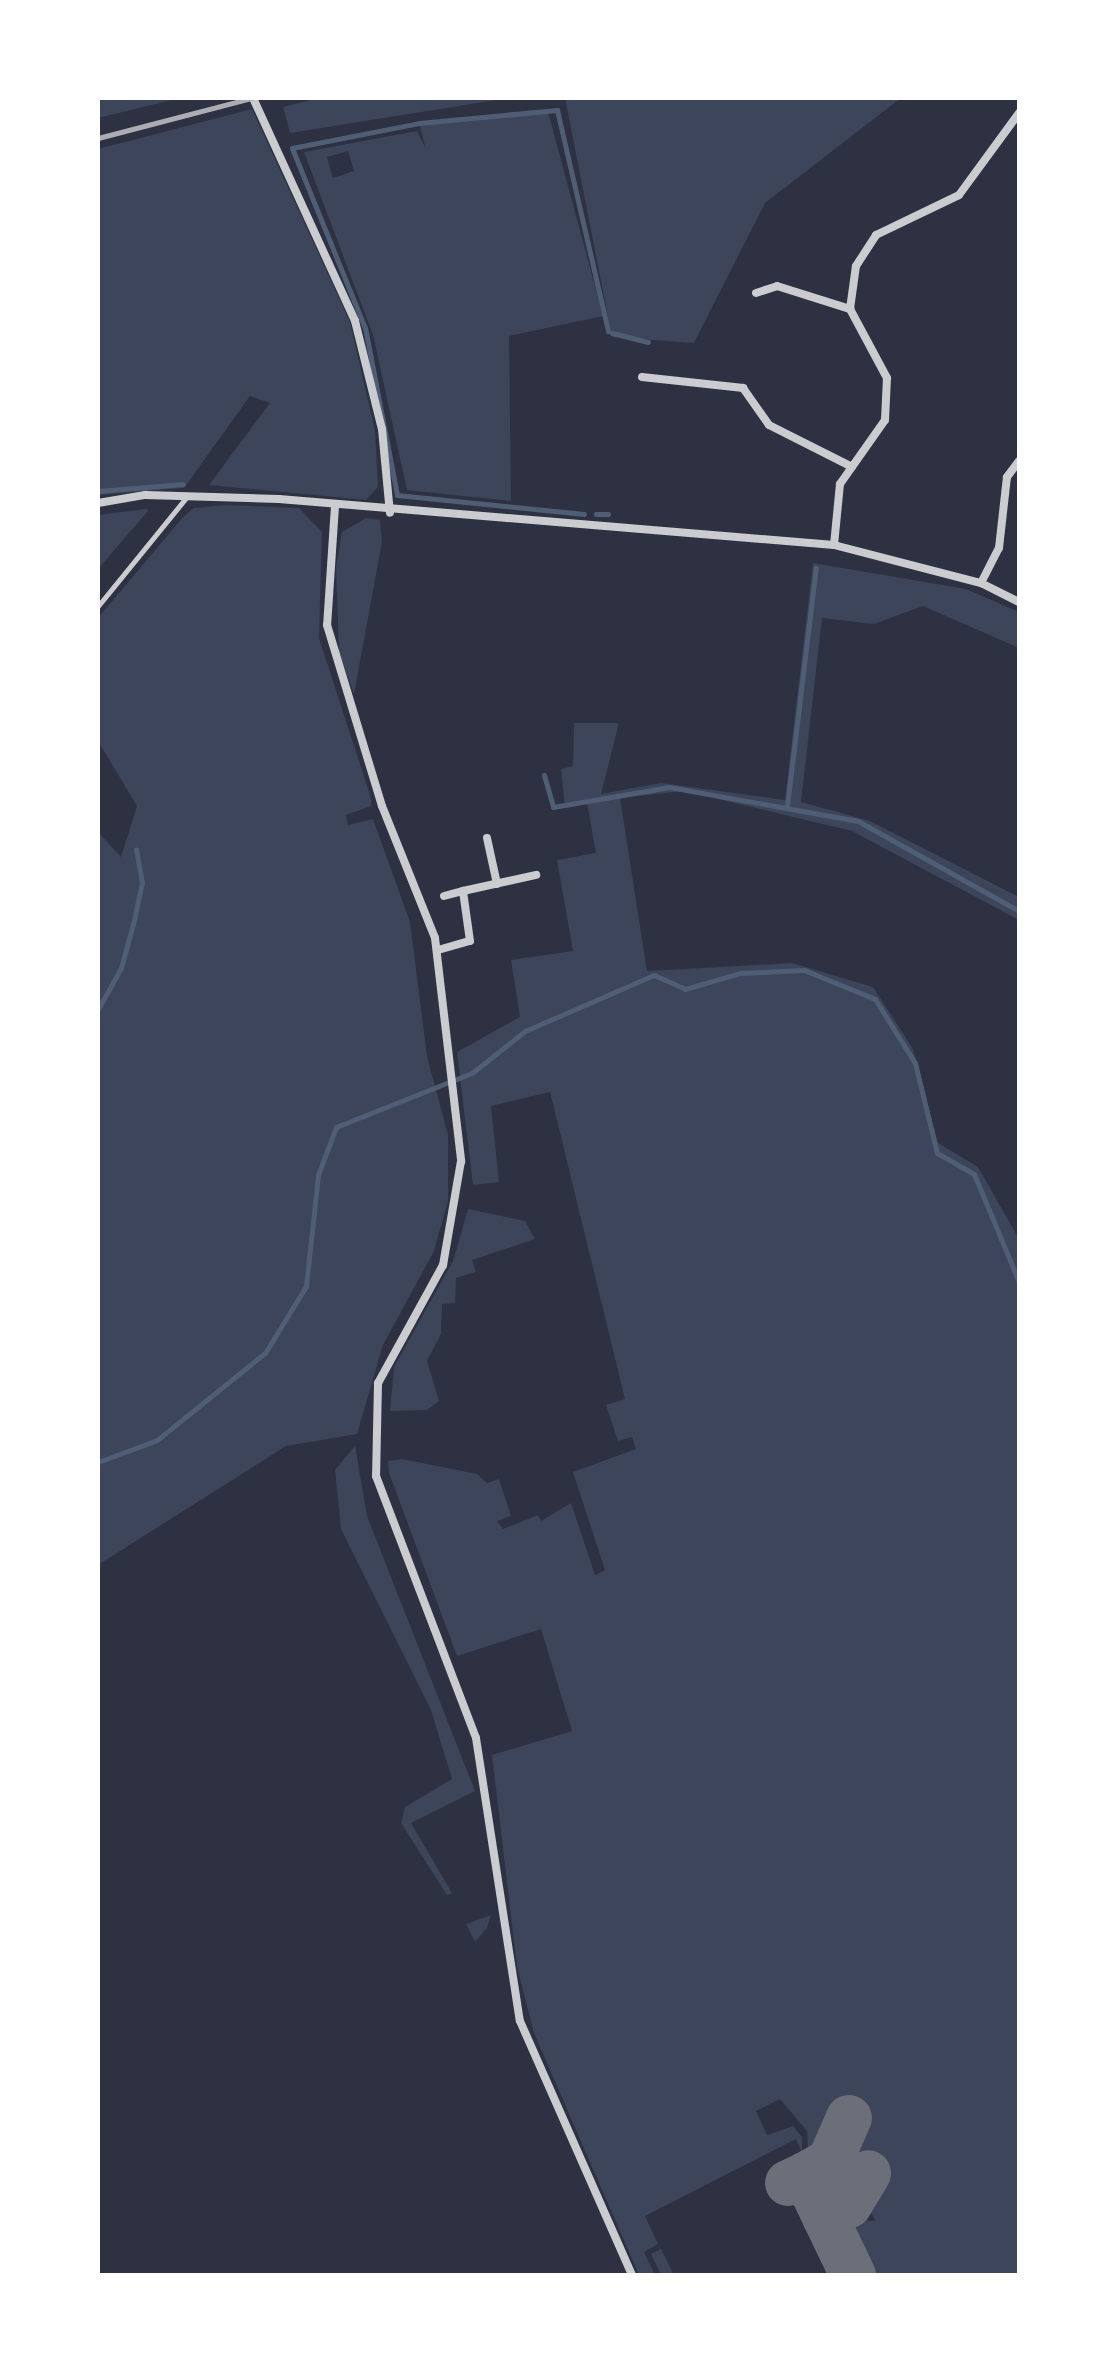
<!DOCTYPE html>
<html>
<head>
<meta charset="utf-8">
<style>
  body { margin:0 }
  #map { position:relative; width:1117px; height:2373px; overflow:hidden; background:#2d3142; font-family:Poppins,sans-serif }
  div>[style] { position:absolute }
  .green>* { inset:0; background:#3c4559 }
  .stream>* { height:5px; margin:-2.5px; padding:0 2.5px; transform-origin:2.5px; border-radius:2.5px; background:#4f5d75 }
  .taxiway>* { height:46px; margin:-23px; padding:0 23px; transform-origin:23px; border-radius:23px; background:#6c6f7a }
  .service>* { height:5px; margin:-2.5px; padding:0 2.5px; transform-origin:2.5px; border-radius:2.5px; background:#caccd0 }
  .minor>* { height:8px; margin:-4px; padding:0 4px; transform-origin:4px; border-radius:4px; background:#caccd0 }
  .rail>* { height:5px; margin:-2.5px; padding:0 2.5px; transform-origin:2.5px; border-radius:2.5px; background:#abadb3 }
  span { translate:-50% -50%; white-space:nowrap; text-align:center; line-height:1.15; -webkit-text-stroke:6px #fff; paint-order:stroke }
  .frame { position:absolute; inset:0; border:100px solid #fff; pointer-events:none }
</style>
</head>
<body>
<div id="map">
  <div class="green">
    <div style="clip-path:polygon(98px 98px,180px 98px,98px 118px)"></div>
    <div style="clip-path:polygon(318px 98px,509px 98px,290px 133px,283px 107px)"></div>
    <div style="clip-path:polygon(565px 98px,901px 98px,765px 203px,694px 343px,612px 337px)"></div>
    <div style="clip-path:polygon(252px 109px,350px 322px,375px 431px,378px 487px,366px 500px,209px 485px,270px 403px,250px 396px,184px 488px,98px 495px,98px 149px)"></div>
    <div style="clip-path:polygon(evenodd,548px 112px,603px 316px,509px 336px,511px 501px,407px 490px,373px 335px,304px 152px,417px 131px,426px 149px,419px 123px,548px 112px,348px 151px,354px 171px,333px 178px,327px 157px,348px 151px)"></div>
    <div style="clip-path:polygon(225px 505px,299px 508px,322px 532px,319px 638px,371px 798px,371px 806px,346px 815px,348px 825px,373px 819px,410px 922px,427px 1056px,448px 1135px,448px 1201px,434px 1251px,383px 1345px,357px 1434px,286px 1446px,98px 1565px,98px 832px,121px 857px,137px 806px,98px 741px,98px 618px,183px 517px,194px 508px)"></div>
    <div style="clip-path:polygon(146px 509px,148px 511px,98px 569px,98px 515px)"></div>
    <div style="clip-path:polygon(366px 518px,380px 520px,382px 542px,354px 694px,339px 652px,336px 567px,342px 532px)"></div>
    <div style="clip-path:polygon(813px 563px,966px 589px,1019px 612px,1019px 648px,923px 606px,874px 624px,822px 618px,801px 802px,870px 821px,1019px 897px,1019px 920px,852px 831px,684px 791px,620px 798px,647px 971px,792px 963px,873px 987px,913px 1049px,938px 1143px,978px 1167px,1019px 1239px,1019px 2275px,867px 2275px,860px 2246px,849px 2250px,834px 2218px,876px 2221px,861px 2198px,873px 2170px,863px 2169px,829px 2209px,814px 2177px,838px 2169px,857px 2114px,841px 2113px,829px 2154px,809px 2168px,807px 2131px,780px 2099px,756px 2111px,767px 2135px,793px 2126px,802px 2137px,802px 2153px,796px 2139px,645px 2216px,658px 2244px,644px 2252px,655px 2275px,639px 2275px,534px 2033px,517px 1967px,492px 1755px,572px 1731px,541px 1629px,457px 1656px,389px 1473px,388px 1461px,402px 1459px,477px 1474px,487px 1483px,499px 1479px,511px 1516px,497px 1521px,503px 1529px,538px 1515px,541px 1521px,571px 1503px,595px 1575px,605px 1570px,573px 1472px,636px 1449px,632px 1437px,618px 1441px,606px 1405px,625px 1399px,550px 1092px,491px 1106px,499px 1182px,473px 1185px,457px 1052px,520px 1017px,511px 960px,573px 951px,557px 860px,596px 853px,587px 803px,565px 807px,561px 769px,573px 766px,574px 723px,619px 723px,601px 794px,661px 783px,785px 800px)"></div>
    <div style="clip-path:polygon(468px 1209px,525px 1221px,535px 1239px,472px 1260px,476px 1272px,456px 1278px,455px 1303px,442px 1304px,441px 1334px,427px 1361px,439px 1401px,427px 1410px,390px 1411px,394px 1367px,453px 1261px)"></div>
    <div style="clip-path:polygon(355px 1446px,367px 1516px,475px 1791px,411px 1823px,452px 1893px,447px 1895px,401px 1823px,405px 1807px,452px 1779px,431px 1710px,341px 1529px,335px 1470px)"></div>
    <div style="clip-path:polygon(491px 1915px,487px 1928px,475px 1942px,466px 1924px)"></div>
    <div style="clip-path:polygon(661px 2249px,674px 2275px,661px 2275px,651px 2254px)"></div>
  </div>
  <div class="stream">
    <div style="left:612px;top:333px;width:37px;rotate:14deg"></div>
    <div style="left:98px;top:491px;width:85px;rotate:-4.7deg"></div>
    <div style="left:584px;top:514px;width:188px;rotate:-174.2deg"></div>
    <div style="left:397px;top:495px;width:170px;rotate:-100.8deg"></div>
    <div style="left:365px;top:328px;width:194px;rotate:-112.1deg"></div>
    <div style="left:292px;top:148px;width:129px;rotate:-11.1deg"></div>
    <div style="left:419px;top:123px;width:139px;rotate:-5.4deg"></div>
    <div style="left:557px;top:110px;width:227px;rotate:77deg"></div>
    <div style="left:596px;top:514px;width:12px"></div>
    <div style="left:544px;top:775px;width:33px;rotate:74deg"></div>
    <div style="left:553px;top:807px;width:118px;rotate:-9.8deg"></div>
    <div style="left:669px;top:787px;width:192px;rotate:10.2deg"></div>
    <div style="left:858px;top:821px;width:184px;rotate:29.2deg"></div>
    <div style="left:787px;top:806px;width:240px;rotate:-83.1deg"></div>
    <div style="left:98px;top:1009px;width:47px;rotate:-60.7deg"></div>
    <div style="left:121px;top:968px;width:50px;rotate:-74.8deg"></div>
    <div style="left:134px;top:920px;width:38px;rotate:-78deg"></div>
    <div style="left:142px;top:883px;width:34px;rotate:-100deg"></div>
    <div style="left:98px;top:1462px;width:63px;rotate:-20.4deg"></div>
    <div style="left:157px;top:1440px;width:139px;rotate:-38.9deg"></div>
    <div style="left:265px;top:1353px;width:79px;rotate:-58.5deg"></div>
    <div style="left:306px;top:1286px;width:112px;rotate:-83.8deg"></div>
    <div style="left:318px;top:1175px;width:51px;rotate:-69.4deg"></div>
    <div style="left:336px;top:1127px;width:146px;rotate:-21.7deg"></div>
    <div style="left:472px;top:1073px;width:68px;rotate:-38.4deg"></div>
    <div style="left:525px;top:1031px;width:141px;rotate:-23.5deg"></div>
    <div style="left:654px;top:975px;width:34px;rotate:24deg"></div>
    <div style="left:685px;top:989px;width:57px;rotate:-16.2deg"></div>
    <div style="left:740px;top:973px;width:64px;rotate:-2.7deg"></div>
    <div style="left:804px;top:970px;width:77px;rotate:22.2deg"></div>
    <div style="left:875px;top:999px;width:75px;rotate:58deg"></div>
    <div style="left:915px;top:1063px;width:93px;rotate:76.3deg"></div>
    <div style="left:937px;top:1153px;width:43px;rotate:29.6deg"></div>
    <div style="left:974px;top:1174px;width:117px;rotate:67.4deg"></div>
  </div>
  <div class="taxiway">
    <div style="left:805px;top:2175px;width:29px;rotate:-29deg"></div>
    <div style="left:830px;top:2161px;width:47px;rotate:-66.2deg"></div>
    <div style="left:788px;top:2183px;width:19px;rotate:-25deg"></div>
    <div style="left:805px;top:2175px;width:111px;rotate:64.4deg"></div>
    <div style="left:825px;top:2217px;width:27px;rotate:-27deg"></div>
    <div style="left:849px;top:2205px;width:37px;rotate:-59deg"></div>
  </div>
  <div class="service">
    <div style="left:98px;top:606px;width:138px;rotate:-50.9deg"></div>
  </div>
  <div class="minor">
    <div style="left:253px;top:98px;width:245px;rotate:65.4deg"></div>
    <div style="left:355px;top:321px;width:111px;rotate:76deg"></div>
    <div style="left:382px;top:429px;width:84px;rotate:84.6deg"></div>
    <div style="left:756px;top:293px;width:22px;rotate:-18deg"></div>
    <div style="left:777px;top:286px;width:77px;rotate:17.5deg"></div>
    <div style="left:642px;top:377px;width:102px;rotate:6.2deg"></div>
    <div style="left:743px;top:388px;width:45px;rotate:54.9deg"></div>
    <div style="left:769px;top:425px;width:93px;rotate:26.8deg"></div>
    <div style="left:98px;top:503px;width:48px;rotate:-9.7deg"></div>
    <div style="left:145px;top:495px;width:134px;rotate:1.7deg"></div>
    <div style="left:279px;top:499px;width:557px;rotate:4.74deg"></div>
    <div style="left:834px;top:545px;width:152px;rotate:14.5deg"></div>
    <div style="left:981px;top:583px;width:42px;rotate:26.6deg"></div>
    <div style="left:335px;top:506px;width:119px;rotate:93.8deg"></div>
    <div style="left:327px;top:625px;width:189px;rotate:73.1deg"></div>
    <div style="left:382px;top:806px;width:142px;rotate:68.1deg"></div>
    <div style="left:435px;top:938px;width:225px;rotate:83.3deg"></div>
    <div style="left:461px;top:1161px;width:106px;rotate:99.8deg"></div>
    <div style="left:443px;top:1265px;width:135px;rotate:118.8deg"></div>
    <div style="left:378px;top:1383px;width:93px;rotate:91.2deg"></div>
    <div style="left:376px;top:1476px;width:280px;rotate:69.1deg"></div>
    <div style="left:476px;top:1738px;width:286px;rotate:81.2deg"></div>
    <div style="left:520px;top:2021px;width:278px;rotate:66.2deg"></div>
    <div style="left:834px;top:545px;width:61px;rotate:-84.4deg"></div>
    <div style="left:840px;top:484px;width:78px;rotate:-54.9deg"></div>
    <div style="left:885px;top:420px;width:42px;rotate:-87.3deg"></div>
    <div style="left:887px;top:378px;width:78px;rotate:-118.2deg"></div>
    <div style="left:850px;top:309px;width:43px;rotate:-82.1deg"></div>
    <div style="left:856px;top:266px;width:37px;rotate:-57deg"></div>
    <div style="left:876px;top:235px;width:92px;rotate:-25.7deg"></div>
    <div style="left:959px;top:195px;width:102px;rotate:-53.8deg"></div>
    <div style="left:981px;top:583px;width:39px;rotate:-63deg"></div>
    <div style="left:999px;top:548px;width:71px;rotate:-83.6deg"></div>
    <div style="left:1007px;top:477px;width:20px;rotate:-53deg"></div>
    <div style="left:487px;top:838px;width:47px;rotate:77.7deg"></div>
    <div style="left:444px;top:896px;width:20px;rotate:-15deg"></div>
    <div style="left:438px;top:950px;width:33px;rotate:-16deg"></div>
    <div style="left:470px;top:941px;width:50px;rotate:-98deg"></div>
    <div style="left:463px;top:891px;width:75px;rotate:-12.4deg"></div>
  </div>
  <div class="rail">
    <div style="left:98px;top:138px;width:159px;rotate:-14.6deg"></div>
  </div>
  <div class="frame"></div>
</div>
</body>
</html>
